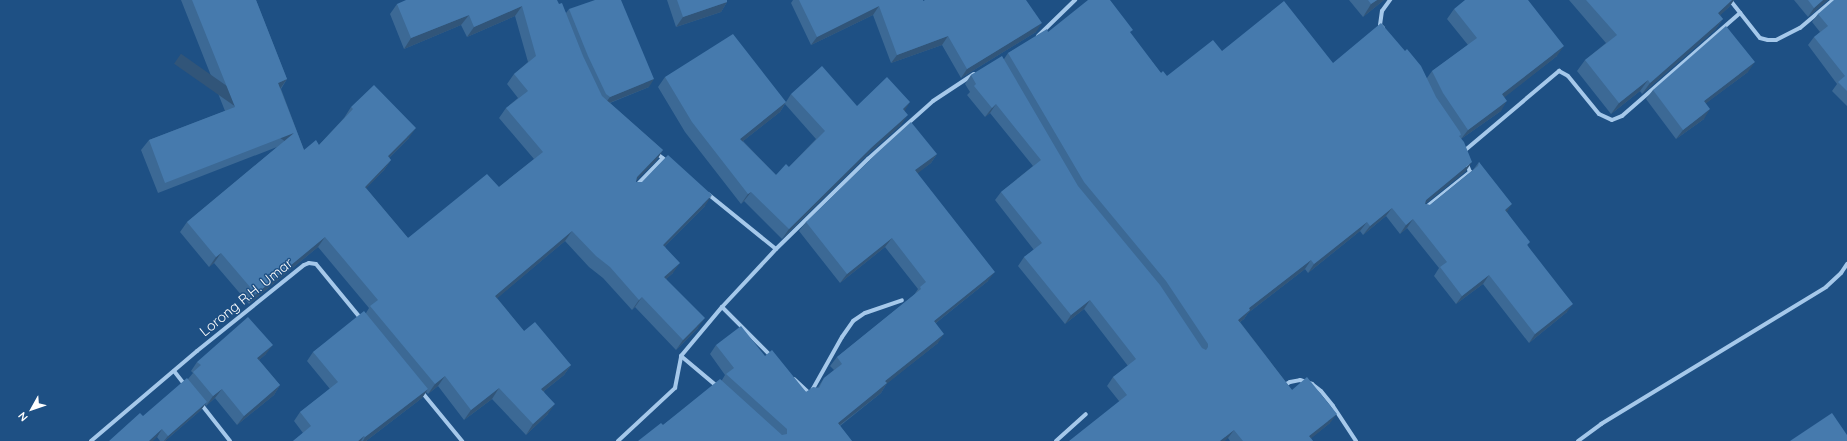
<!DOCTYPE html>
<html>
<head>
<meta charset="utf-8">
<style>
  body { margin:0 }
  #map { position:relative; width:1847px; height:441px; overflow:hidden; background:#1e5084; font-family:Quicksand,sans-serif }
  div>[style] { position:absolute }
  .street>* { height:4px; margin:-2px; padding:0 2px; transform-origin:2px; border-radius:2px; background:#a5c8ea }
  .wall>* { inset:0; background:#3c6995 }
  .shaded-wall>* { inset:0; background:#315579; transform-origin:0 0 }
  .building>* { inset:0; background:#467aad }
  span { translate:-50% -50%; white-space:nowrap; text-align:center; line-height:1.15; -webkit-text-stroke:3px #1e5084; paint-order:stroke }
  .street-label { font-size:14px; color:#fff }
  .north { position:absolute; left:12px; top:389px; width:40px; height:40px; -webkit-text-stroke:3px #1e5084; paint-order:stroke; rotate:230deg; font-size:11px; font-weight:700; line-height:16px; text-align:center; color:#fff }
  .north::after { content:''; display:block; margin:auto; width:14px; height:18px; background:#fff; clip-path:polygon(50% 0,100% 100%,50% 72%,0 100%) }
</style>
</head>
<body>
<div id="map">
  <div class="street">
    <div style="left:1730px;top:0;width:48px;rotate:51.7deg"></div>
    <div style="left:1760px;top:38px;width:8px;rotate:14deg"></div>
    <div style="left:1768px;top:40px;width:8px"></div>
    <div style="left:1776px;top:40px;width:27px;rotate:-27deg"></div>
    <div style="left:1800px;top:28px;width:43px;rotate:-40.3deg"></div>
    <div style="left:1383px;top:28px;width:4px;rotate:-135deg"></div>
    <div style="left:1380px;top:25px;width:14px;rotate:-82deg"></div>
    <div style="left:1382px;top:11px;width:14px;rotate:-54deg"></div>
    <div style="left:1038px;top:36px;width:52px;rotate:-44.2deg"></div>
    <div style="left:1463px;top:152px;width:126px;rotate:-40.2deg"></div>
    <div style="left:1559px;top:71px;width:10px;rotate:29deg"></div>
    <div style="left:1568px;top:76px;width:49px;rotate:50.8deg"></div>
    <div style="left:1599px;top:114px;width:14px;rotate:25deg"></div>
    <div style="left:1612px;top:120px;width:11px;rotate:-22deg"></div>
    <div style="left:1622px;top:116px;width:157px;rotate:-41.1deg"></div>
    <div style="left:656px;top:153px;width:15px;rotate:37deg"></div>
    <div style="left:637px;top:185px;width:37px;rotate:-46deg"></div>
    <div style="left:708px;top:194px;width:87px;rotate:39deg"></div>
    <div style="left:1425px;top:208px;width:58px;rotate:-38.7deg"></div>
    <div style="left:1470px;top:172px;width:11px;rotate:-112deg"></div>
    <div style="left:722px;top:307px;width:69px;rotate:45deg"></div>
    <div style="left:681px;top:356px;width:48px;rotate:40deg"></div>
    <div style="left:174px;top:371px;width:18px;rotate:52deg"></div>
    <div style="left:794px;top:379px;width:22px;rotate:43deg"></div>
    <div style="left:810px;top:394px;width:65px;rotate:-60.7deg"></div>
    <div style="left:842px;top:337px;width:19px;rotate:-55deg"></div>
    <div style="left:853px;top:321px;width:14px;rotate:-34deg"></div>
    <div style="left:865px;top:313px;width:39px;rotate:-19deg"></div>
    <div style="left:1283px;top:386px;width:8px;rotate:-30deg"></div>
    <div style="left:1290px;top:382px;width:10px;rotate:-11deg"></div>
    <div style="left:1300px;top:380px;width:13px;rotate:18deg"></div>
    <div style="left:1312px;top:384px;width:11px;rotate:38deg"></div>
    <div style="left:1321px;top:391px;width:19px;rotate:51deg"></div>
    <div style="left:1333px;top:406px;width:42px;rotate:56.7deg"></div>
    <div style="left:421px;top:391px;width:65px;rotate:50.6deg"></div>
    <div style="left:201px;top:404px;width:47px;rotate:51.9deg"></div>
    <div style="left:91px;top:441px;width:139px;rotate:-40.3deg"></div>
    <div style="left:197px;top:351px;width:137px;rotate:-38.8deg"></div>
    <div style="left:304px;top:265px;width:5px;rotate:-22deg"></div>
    <div style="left:309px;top:263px;width:7px;rotate:8deg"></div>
    <div style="left:316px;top:264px;width:72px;rotate:50.6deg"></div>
    <div style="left:618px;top:441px;width:78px;rotate:-42.9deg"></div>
    <div style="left:675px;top:388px;width:33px;rotate:-79deg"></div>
    <div style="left:681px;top:356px;width:64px;rotate:-50.1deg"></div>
    <div style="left:722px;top:307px;width:79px;rotate:-47deg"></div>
    <div style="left:776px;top:249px;width:129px;rotate:-44.4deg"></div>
    <div style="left:868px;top:159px;width:87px;rotate:-41.7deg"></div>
    <div style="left:933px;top:101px;width:49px;rotate:-33.4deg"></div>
    <div style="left:1056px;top:441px;width:40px;rotate:-42deg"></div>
    <div style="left:1578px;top:441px;width:29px;rotate:-36deg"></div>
    <div style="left:1601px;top:424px;width:263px;rotate:-31.3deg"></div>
    <div style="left:1826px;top:287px;width:21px;rotate:-43deg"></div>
    <div style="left:1841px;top:273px;width:11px;rotate:-56deg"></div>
  </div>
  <div class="wall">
    <div style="clip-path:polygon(181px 0,256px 0,287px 79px,281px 89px,304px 150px,319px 145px,344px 118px,351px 107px,409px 138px,389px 158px,391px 160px,384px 170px,366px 188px,408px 238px,499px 187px,534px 159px,499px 118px,506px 108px,518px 98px,507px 84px,514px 74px,528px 62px,515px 16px,467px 37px,461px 25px,404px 49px,390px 14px,397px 4px,559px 4px,566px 13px,569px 9px,649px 87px,610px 103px,663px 150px,656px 161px,636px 180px,636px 182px,705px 206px,665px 246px,673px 273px,666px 279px,698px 328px,676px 350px,635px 307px,632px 310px,603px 278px,589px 267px,565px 241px,497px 298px,524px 331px,571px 365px,564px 375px,544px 391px,548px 414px,526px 435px,492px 399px,464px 420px,438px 386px,428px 394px,426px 392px,422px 398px,366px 441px,293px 441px,303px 433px,294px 421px,300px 412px,330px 389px,307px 361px,313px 352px,366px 313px,369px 308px,318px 247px,249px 304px,214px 263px,209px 267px,180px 232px,187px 222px,277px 147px,158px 193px,141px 150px,149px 140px,225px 111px)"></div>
    <div style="clip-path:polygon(667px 0,727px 0,727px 2px,721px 12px,676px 27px)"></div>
    <div style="clip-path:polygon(793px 0,923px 0,923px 1px,1036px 32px,961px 78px,942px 45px,891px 63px,873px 15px,811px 45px,791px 3px)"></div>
    <div style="clip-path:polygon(1349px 0,1384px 0,1363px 17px)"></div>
    <div style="clip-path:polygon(1569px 0,1734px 0,1729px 7px,1720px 15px,1723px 19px,1715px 30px,1642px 94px,1640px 91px,1611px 114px,1577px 71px,1585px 60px,1606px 43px)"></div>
    <div style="clip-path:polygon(1794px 0,1828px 0,1808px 17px)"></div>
    <div style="clip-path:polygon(1847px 0,1847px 106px,1832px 91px,1837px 84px,1808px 45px,1814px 37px,1820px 32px,1812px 22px,1818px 14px)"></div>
    <div style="clip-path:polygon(1454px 9px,1557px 56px,1504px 97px,1501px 111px,1461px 139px,1466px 171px,1425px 204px,1430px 205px,1473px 170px,1479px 162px,1507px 212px,1528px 246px,1567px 312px,1529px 343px,1483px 284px,1456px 304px,1434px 276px,1439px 268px,1407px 228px,1400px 234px,1386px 216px,1363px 235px,1360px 231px,1308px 273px,1305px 269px,1248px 313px,1244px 319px,1240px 322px,1292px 390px,1330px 423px,1311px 438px,1313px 441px,1230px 441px,1228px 438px,1119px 401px,1107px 386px,1113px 377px,1128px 366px,1084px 309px,1065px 324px,1018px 266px,1024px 257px,1034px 250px,995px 200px,1001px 192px,1033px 166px,990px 113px,985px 117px,967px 95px,970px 92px,965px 84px,971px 75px,1004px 59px,1008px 53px,1048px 32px,1130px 34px,1161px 73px,1167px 76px,1222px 51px,1333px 63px,1427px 78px,1432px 71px,1468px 45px,1447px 19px)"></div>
    <div style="clip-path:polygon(1748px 72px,1706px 103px,1704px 119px,1676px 139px,1646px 99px,1653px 90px)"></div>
    <div style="clip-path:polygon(evenodd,665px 77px,786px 102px,791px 94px,857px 106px,904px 111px,901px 125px,866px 156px,782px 239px,744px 201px,741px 204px,685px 132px,658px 87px,665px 77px,785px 104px,816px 139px,789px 167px,776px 175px,743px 141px,780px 112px,785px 104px)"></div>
    <div style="clip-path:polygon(937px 154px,931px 163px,917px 173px,988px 281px,936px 323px,938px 343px,887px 383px,881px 393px,840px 426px,852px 441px,663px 425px,722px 380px,725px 375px,710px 354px,716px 345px,765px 356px,806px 392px,818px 387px,824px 378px,834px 370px,830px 366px,837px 357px,914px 295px,918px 289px,885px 247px,840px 283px,799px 231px,806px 222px)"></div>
    <div style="clip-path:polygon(266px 354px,259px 360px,280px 385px,274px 395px,237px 425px,215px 398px,206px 406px,205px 404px,201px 410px,165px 441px,160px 441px,157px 437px,188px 379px,193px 373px,191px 371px,197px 362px)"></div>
  </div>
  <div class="shaded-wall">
    <div style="clip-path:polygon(1377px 0,1384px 0,1363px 17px,1371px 4px)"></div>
    <div style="clip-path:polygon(1732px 0,1734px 0,1729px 7px,1711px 24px,1718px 13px)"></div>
    <div style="clip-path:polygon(1823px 0,1828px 0,1808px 17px,1814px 8px)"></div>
    <div style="clip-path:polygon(727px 2px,721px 12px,676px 27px,683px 17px)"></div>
    <div style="clip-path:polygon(522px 6px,515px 16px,467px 37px,474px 27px)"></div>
    <div style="clip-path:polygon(879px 6px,873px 15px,811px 45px,817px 37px)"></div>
    <div style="clip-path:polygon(469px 15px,461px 25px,404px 49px,411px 38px)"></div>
    <div style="clip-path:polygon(1723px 19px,1715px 30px,1642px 94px,1650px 83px)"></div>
    <div style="clip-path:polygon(1042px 23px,1036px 32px,961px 78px,967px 69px)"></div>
    <div style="clip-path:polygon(948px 36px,942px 45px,891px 63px,897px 55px)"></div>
    <div style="clip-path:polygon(1564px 46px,1557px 56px,1496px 104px,1502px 94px)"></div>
    <div style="clip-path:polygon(1755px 62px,1748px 72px,1697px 110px,1704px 101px)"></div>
    <div style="clip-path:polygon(287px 79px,280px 89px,278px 83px)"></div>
    <div style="clip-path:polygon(654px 79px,649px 87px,604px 105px,610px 97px)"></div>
    <div style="clip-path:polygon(1648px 80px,1640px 91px,1611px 114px,1619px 103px)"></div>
    <div style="clip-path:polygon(1507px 101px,1501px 111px,1461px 139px,1468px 130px)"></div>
    <div style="clip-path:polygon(786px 102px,780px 112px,733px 149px,740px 139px)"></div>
    <div style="clip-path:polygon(910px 102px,904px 112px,903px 109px)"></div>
    <div style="clip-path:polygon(996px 104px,990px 113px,985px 117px,992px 108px)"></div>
    <div style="clip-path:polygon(1710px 109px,1704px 119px,1676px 139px,1683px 130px)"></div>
    <div style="clip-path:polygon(908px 115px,901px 125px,866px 156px,782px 239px,789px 229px,872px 147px)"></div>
    <div style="clip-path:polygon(416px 128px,409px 138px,381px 166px,388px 156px)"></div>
    <div style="left:294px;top:133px;width:12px;height:138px;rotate:125deg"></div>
    <div style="clip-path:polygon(663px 150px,656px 161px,629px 188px,637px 177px)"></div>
    <div style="clip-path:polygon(937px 154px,931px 163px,909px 180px,915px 170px)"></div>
    <div style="clip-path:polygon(391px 160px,384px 170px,358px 197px,365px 187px)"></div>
    <div style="clip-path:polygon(1472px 162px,1466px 171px,1420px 208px,1426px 200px)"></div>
    <div style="clip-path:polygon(751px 192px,744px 201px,741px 204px,748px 194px)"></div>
    <div style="clip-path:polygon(712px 195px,705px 206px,656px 255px,663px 245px)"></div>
    <div style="clip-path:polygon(1512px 204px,1506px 213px,1505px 210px)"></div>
    <div style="clip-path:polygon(1392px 208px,1386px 216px,1363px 235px,1370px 226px)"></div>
    <div style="clip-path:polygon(1413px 219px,1407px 228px,1400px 234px,1406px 225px)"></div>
    <div style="clip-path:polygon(1367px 222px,1360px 231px,1308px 273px,1314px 264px)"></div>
    <div style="clip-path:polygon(572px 231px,565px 241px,488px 306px,495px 296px)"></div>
    <div style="clip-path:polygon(325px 237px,318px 247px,249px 304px,256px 294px)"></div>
    <div style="clip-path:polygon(892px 238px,885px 247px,840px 283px,847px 274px)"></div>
    <div style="clip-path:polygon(221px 253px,214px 263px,209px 267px,216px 257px)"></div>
    <div style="clip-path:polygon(1311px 260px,1305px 269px,1248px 313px,1244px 319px,1231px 328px,1238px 320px,1249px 308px)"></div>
    <div style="clip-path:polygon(680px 263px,673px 273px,657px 287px,664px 277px)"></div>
    <div style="clip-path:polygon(995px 272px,988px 281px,927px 330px,934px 321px)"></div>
    <div style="clip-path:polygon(1489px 275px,1483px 284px,1456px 304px,1462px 296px)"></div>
    <div style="clip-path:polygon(642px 297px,635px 307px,632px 310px,639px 300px)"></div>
    <div style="clip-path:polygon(1090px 300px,1084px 309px,1065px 324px,1071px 315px)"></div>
    <div style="clip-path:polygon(1573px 304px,1567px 312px,1529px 343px,1535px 334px)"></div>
    <div style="clip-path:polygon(705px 318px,698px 328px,676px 350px,683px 340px)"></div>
    <div style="clip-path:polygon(944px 334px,938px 343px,879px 390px,885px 381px)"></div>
    <div style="clip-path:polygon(273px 345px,266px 354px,251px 367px,257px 358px)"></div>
    <div style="clip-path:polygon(571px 365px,564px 375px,534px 399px,541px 389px)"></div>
    <div style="clip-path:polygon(445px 376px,438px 386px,428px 394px,435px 384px)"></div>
    <div style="clip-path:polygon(887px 383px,881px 393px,831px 432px,838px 423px)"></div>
    <div style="clip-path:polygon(280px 385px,274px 395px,237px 425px,244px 416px)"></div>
    <div style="clip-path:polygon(499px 388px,492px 399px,464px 420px,471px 410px)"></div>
    <div style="clip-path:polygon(222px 389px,215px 398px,206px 406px,213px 396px)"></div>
    <div style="clip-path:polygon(428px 389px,422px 398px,366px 441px,363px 441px,365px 437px)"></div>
    <div style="clip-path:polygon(207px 402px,201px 410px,165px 441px,164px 441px,168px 436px)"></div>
    <div style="clip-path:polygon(555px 404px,548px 414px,526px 435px,533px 424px)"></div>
    <div style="clip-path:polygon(1337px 414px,1330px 423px,1308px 441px,1309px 436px)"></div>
    <div style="clip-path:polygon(162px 429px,157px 437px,153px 441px,149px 441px)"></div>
    <div style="clip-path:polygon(1234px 430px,1228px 438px,1225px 441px,1220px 441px)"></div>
    <div style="clip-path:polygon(364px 436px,361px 441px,358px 441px)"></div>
  </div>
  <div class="building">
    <div style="clip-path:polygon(192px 0,256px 0,287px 79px,278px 83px,304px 150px,316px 140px,319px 145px,353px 109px,351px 107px,374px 85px,416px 128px,388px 156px,391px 160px,365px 187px,408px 238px,487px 174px,499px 187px,543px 152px,506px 108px,528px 91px,514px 74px,536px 56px,522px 6px,474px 27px,469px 15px,411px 38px,397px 4px,406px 0,557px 0,559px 4px,562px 3px,583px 56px,602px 96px,663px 150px,637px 177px,636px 182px,642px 182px,668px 155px,712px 195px,663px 245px,680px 263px,664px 277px,705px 318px,683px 340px,642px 297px,639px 300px,610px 267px,596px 256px,572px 231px,495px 296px,524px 331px,535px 322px,571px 365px,541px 389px,555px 404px,533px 424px,499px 388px,471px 410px,445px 376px,435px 384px,370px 306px,378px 300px,325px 237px,256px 294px,221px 253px,216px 257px,187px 222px,294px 133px,165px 183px,149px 140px,235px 107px)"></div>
    <div style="clip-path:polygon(595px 0,621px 0,654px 79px,610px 97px,606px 94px,588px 56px,569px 9px)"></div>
    <div style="clip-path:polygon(677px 0,727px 0,727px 2px,683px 17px)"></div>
    <div style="clip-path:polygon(799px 0,923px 0,923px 1px,925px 0,1026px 0,1042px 23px,967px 69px,948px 36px,897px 55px,879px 6px,817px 37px)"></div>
    <div style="clip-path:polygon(1088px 0,1110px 0,1133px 30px,1130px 32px,1161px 73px,1163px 71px,1167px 76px,1213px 40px,1222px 51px,1284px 1px,1333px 63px,1381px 23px,1405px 51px,1407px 49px,1421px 66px,1436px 97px,1460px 132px,1461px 135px,1459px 136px,1464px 142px,1472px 162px,1426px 200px,1425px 204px,1430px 205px,1478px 166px,1479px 162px,1512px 204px,1505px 210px,1530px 242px,1527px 245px,1573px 304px,1535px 334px,1489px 275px,1462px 296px,1440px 267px,1447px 262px,1413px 219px,1406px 225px,1392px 208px,1370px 226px,1367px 222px,1314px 264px,1311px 260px,1249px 308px,1250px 310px,1238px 320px,1292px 390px,1307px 377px,1337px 414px,1309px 436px,1313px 441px,1243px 441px,1234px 430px,1220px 441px,1069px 441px,1127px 395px,1113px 377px,1136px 359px,1090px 300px,1071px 315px,1024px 257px,1042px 243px,1001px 192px,1041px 160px,996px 104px,992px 108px,974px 86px,976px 84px,971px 75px,1002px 56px,1078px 186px,1160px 285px,1202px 348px,1206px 350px,1208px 347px,1208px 344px,1166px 281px,1084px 182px,1008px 53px,1047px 29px,1048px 32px)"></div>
    <div style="clip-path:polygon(1368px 0,1377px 0,1371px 4px)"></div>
    <div style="clip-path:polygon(1465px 0,1528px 0,1564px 46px,1502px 94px,1507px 101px,1468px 130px,1443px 93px,1432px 71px,1477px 38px,1454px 9px)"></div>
    <div style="clip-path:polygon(1586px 0,1732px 0,1718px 13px,1723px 19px,1650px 83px,1648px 80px,1619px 103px,1585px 60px,1617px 35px)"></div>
    <div style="clip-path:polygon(1808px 0,1823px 0,1814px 8px)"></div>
    <div style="clip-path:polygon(1834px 0,1847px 0,1847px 91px,1838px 82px,1845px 76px,1814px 37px,1828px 26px,1818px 14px)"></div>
    <div style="clip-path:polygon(1726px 26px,1755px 62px,1704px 101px,1710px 109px,1683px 130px,1653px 90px)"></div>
    <div style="clip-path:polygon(733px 34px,786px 102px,740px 139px,776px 175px,786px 164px,789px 167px,825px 131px,791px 94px,822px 66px,857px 106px,887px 77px,910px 102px,903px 109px,908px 115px,872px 147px,789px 229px,751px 192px,748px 194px,692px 122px,665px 77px)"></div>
    <div style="clip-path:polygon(911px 122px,937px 154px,915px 170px,995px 272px,934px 321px,944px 334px,885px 381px,887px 383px,838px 423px,852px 441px,638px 441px,661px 423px,663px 425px,720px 379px,782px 435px,787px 434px,787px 429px,726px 374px,734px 368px,716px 345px,741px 326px,765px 356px,772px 350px,806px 392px,813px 387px,819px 388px,824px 378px,842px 364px,837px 357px,921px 289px,920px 287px,926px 282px,892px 238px,847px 274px,806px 222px,877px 153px)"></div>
    <div style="clip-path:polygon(364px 311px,428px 389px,365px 437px,364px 436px,358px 441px,293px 441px,311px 426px,300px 412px,338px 382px,313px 352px)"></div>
    <div style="clip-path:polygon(248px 317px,273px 345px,257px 358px,280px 385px,244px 416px,222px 389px,213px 396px,193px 372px,201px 365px,197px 362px)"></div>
    <div style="clip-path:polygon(187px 378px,207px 402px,168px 436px,162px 429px,149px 441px,109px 441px,140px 413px,143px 416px)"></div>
    <div style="clip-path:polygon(1832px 413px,1847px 435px,1847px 441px,1790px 441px)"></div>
  </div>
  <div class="street-label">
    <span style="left:246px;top:297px;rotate:-39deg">Lorong R.H. Umar</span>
  </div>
  <div class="north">N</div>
</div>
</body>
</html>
